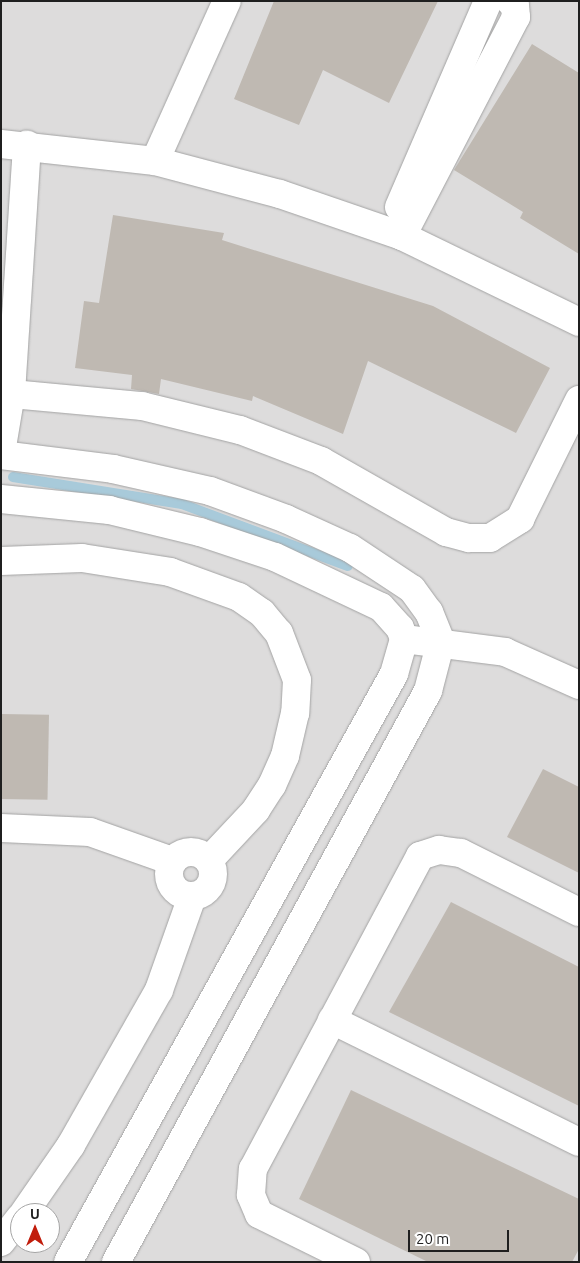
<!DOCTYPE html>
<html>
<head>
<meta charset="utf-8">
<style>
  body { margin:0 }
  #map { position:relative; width:580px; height:1263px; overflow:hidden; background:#efede6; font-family:Ubuntu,sans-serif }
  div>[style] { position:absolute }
  .residential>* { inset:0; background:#dddcdc }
  .stream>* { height:10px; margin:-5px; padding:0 5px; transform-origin:5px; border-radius:5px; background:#a8cada }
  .building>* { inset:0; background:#bfb9b2; transform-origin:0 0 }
  .roads { filter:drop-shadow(0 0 1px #a3a3a3) drop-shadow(0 0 1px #a3a3a3) }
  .minor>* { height:28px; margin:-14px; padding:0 14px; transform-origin:14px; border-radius:14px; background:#fff }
  .minor>.ring { margin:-14px; padding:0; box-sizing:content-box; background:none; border:28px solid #fff; border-radius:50% }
  .tertiary>* { height:28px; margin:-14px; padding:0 14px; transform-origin:14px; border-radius:14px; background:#fff }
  span { translate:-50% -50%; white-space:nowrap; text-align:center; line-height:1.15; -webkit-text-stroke:5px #fff; paint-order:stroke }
  .frame { position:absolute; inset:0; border:2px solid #1f1f1f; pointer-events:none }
  .north { position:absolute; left:10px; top:1203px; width:50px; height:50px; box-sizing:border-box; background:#fff; border:1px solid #a5a5a5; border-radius:50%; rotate:0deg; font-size:14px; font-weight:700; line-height:20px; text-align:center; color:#1f1f1f }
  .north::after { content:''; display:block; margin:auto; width:18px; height:22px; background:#c11d0c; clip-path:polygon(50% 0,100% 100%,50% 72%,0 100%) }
  .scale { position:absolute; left:408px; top:1230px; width:101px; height:22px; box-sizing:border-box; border:2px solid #1f1f1f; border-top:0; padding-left:6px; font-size:15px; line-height:18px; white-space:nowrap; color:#1f1f1f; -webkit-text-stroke:4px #fff; paint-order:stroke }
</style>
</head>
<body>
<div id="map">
  <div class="residential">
    <div style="clip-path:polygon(evenodd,1px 1px,579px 1px,579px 1262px,1px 1262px,1px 1px,20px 1213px,50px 1213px,50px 1243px,20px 1243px,20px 1213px)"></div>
  </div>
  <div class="stream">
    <div style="left:13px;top:477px;width:171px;rotate:9.1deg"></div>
    <div style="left:182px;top:504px;width:177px;rotate:20.5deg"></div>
  </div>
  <div class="building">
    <div style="clip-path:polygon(274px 1px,438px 1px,389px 103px,323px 70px,299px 125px,234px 99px)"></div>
    <div style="clip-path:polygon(532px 44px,579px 73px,579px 254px,520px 218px,523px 212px,454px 170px)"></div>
    <div style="clip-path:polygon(113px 215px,224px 233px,222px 240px,433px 306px,550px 368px,516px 433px,368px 361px,343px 434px,253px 396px,252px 401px,161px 379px,159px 394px,131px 389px,132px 375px,75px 368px,84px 301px,99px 303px)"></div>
    <div style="left:1px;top:714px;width:48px;height:85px;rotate:1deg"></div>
    <div style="clip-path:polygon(543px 769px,579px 787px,579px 873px,507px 837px)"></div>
    <div style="clip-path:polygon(451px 902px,579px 967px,579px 1106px,389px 1012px)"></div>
    <div style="clip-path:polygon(351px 1090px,579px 1199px,579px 1249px,572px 1262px,428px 1262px,299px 1199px)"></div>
  </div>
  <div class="roads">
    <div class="minor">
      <div style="left:1px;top:144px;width:155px;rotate:6.3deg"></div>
      <div style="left:155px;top:161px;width:129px;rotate:14.8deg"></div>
      <div style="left:280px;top:194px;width:129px;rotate:19deg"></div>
      <div style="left:402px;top:236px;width:197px;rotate:25.9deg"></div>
      <div style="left:155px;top:161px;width:175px;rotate:-65.8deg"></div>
      <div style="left:399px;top:207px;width:224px;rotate:-66.6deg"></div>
      <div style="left:402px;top:236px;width:247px;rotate:-62.5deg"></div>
      <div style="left:516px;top:17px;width:11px;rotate:-95deg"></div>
      <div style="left:515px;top:6px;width:7px;rotate:-135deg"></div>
      <div style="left:1px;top:393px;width:142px;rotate:5.3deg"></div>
      <div style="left:142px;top:406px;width:101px;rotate:13.8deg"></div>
      <div style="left:240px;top:430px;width:87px;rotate:20.9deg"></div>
      <div style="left:321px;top:461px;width:144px;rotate:29.6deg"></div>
      <div style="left:446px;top:532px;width:24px;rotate:15deg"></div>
      <div style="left:469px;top:538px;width:21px"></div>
      <div style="left:490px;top:538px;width:36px;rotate:-32deg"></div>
      <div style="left:520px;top:519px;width:133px;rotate:-63.6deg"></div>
      <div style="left:1px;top:453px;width:61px;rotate:-80.5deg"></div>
      <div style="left:11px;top:393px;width:249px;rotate:-86.3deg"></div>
      <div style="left:1px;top:561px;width:81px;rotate:-2.1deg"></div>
      <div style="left:82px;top:558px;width:89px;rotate:9deg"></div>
      <div style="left:170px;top:572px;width:73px;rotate:19.9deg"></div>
      <div style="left:239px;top:597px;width:28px;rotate:35deg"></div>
      <div style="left:262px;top:613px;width:26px;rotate:50deg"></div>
      <div style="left:279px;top:633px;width:50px;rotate:69deg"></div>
      <div style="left:297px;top:680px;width:33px;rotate:93deg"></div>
      <div style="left:295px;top:713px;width:44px;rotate:103.1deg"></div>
      <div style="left:285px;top:756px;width:32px;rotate:114deg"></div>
      <div style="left:272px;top:785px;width:30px;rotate:123deg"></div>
      <div style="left:256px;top:810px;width:69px;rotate:133.2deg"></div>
      <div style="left:404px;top:639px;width:102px;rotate:7.3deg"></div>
      <div style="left:505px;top:652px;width:81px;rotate:24deg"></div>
      <div style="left:1px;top:828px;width:89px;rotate:2.6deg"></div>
      <div style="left:90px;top:832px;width:87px;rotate:19.5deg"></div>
      <div class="ring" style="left:169px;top:852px;width:16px;height:16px"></div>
      <div style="left:332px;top:1020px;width:275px;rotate:26.3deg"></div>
      <div style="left:24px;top:1213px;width:83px;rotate:-55.3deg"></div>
      <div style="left:71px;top:1145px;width:178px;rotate:-60.4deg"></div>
      <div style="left:159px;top:990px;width:99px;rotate:-70.5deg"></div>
      <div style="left:1px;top:1242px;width:31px;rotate:-52deg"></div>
      <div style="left:356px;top:1262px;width:108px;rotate:-153.7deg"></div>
      <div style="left:259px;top:1214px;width:21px;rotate:-113deg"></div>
      <div style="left:251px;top:1195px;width:26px;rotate:-86deg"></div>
      <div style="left:253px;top:1169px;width:355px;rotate:-61.9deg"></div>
      <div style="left:420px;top:856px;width:20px;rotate:-18deg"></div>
      <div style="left:439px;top:850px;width:22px;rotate:8deg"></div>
      <div style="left:461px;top:853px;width:132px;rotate:26.6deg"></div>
    </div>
    <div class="tertiary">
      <div style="left:1px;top:455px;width:113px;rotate:7.1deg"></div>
      <div style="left:113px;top:469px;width:99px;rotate:12.8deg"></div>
      <div style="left:210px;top:491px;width:81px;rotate:20.2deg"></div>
      <div style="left:286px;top:519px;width:70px;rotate:24.4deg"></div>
      <div style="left:350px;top:548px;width:74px;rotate:33.5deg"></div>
      <div style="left:412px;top:589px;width:29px;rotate:54deg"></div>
      <div style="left:429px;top:612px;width:31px;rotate:68deg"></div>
      <div style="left:441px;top:641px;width:52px;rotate:104.6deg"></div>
      <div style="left:428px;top:691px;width:651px;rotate:118.65deg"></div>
      <div style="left:1px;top:499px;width:109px;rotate:5.8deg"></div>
      <div style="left:109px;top:510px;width:94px;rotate:13.6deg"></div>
      <div style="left:200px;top:532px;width:79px;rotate:18.4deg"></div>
      <div style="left:275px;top:557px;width:117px;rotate:25.3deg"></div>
      <div style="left:381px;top:607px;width:28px;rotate:48deg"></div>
      <div style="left:400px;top:628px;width:12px;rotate:70deg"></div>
      <div style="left:404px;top:639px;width:36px;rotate:106deg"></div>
      <div style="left:394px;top:674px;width:672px;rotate:119deg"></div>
    </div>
  </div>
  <div class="frame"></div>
  <div class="north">U</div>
  <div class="scale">20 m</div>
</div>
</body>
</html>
